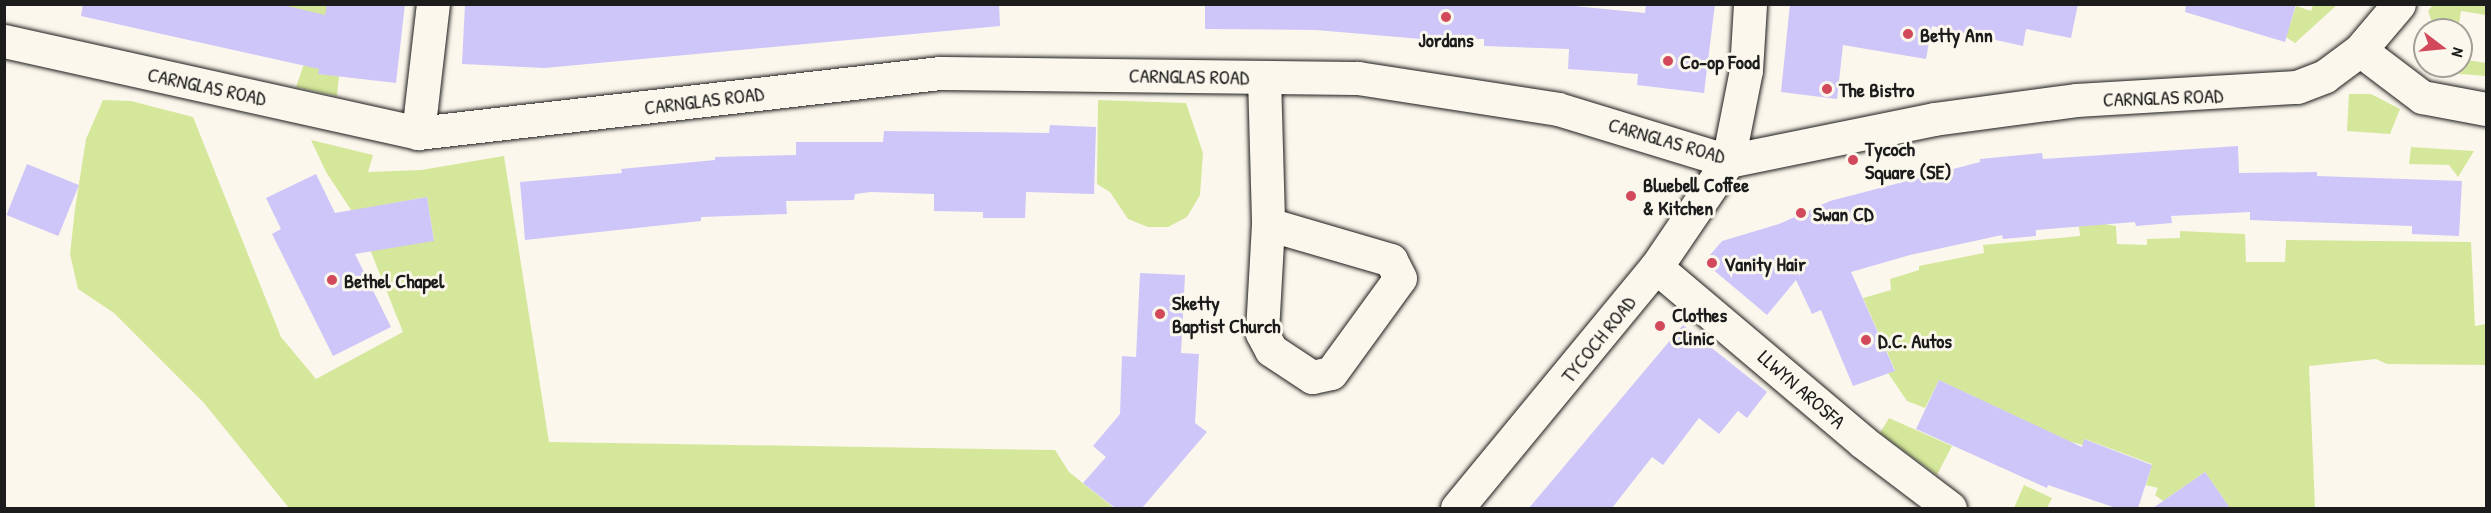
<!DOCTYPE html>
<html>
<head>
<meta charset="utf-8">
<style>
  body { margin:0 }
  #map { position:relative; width:2491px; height:513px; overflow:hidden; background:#fbf7ec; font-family:"Patrick Hand",sans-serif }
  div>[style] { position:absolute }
  .green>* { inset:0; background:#d5e79b }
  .building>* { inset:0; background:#cec6f9; transform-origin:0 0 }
  .roads { filter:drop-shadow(0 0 2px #1c1c1c) drop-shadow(0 0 2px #1c1c1c) }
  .minor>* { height:33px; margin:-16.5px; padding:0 16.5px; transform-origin:16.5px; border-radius:16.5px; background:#fbf7ec }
  .dots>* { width:16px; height:16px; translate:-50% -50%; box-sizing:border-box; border:3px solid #fbf7ec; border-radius:50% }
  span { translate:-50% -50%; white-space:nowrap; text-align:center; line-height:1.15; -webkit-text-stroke:6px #fbf7ec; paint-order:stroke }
  .poi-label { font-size:20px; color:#1c1c1c; font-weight:700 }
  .left { translate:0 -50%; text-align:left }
  .street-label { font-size:20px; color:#1c1c1c }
  .frame { position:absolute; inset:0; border:6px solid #1c1c1c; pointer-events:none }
  .north { position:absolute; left:2413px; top:18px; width:60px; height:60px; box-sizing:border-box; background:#fbf7ec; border:2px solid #a29f99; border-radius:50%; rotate:106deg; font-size:16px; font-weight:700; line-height:24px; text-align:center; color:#1c1c1c }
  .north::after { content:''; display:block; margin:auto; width:21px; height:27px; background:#d1495b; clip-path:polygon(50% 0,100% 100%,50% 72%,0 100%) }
</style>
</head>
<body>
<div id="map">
  <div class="green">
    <div style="clip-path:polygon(279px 5px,327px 5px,319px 74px,339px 76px,337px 96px,296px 87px,306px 58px)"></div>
    <div style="clip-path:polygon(2313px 5px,2337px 5px,2295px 43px,2286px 37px,2296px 6px,2311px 11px)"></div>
    <div style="clip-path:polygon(2433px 5px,2486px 5px,2486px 15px,2461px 11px,2458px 30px,2435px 30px,2428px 11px)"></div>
    <div style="clip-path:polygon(2461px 59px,2486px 63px,2486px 76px,2449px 73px,2447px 66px,2461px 66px)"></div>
    <div style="clip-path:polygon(2349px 94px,2371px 94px,2400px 109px,2390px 134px,2347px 131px)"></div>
    <div style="clip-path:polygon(evenodd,103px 100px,131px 101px,193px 117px,281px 337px,316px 379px,403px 332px,359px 222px,326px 172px,311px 140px,373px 155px,368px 172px,421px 170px,504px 156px,549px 442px,1055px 450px,1069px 472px,1114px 508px,289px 508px,204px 403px,114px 313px,78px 289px,70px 254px,75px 209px,86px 139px,103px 100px,427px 197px,434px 240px,384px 249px,377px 206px,427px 197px)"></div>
    <div style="clip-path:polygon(1098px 100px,1186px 103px,1203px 153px,1200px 195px,1187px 217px,1168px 227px,1148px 227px,1128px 219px,1110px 192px,1097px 184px)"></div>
    <div style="clip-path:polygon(2411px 147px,2474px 151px,2458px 177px,2449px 165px,2409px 164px)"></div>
    <div style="clip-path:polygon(2105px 224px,2116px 226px,2117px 244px,2147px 245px,2147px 239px,2180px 238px,2180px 231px,2245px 234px,2246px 262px,2285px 262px,2286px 240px,2471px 242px,2475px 326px,2486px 324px,2486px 365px,2387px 364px,2376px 359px,2309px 366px,2315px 508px,2230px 508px,2205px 472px,2163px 501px,2155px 495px,2158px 488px,2146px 485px,2152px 464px,2085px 439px,2083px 445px,2068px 441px,1939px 380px,1925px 408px,1907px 401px,1888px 373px,1895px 370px,1863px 298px,1891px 290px,1890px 279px,1919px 270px,1919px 266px,1984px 253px,1983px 245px,2080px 236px,2079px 226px)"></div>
    <div style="clip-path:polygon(1889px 418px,1952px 446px,1937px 475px,1880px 433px)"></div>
    <div style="clip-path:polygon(2024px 485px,2052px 498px,2047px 508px,2014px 508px)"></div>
  </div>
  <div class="building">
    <div style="clip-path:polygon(83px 4px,279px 4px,325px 15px,327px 4px,405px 4px,396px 83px,318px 74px,319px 69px,81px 16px)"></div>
    <div style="clip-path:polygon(465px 4px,999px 4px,1000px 26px,544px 68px,462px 64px)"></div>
    <div style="clip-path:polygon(1205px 4px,1554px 4px,1645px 13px,1646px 4px,1715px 4px,1704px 93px,1637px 85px,1638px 74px,1568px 69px,1569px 49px,1484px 46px,1484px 39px,1421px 39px,1316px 30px,1205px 29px)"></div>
    <div style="clip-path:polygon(1790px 4px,2078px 4px,2071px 38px,2026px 29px,2023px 46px,1932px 26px,1926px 59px,1843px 45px,1837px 99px,1781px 92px)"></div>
    <div style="clip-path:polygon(2186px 4px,2296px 4px,2285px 42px,2185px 12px)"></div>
    <div style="clip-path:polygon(1050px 125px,1096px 127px,1094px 194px,1026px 192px,1025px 218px,983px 218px,983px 212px,934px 211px,934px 194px,871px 192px,855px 194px,854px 200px,786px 201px,787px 214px,701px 217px,701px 221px,525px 240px,520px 182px,622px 173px,621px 169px,715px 160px,715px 157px,796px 155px,796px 142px,883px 142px,884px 131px,1049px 133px)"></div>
    <div style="clip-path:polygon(2238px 146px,2239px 173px,2317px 172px,2317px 176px,2462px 181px,2459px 236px,2412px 234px,2412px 226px,2250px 220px,2250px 212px,2171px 216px,2172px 223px,2136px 226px,2135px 222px,2036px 230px,2036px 236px,2003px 239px,2002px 235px,1910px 255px,1851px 272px,1895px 371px,1853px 386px,1821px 310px,1812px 314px,1796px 280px,1767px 315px,1704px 262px,1722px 241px,1779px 224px,1830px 201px,1980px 162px,1980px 159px,2042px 153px,2043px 159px)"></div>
    <div style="left:27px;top:164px;width:56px;height:55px;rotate:22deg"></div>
    <div style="clip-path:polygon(316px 174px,335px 213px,427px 197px,434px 241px,355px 254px,391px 327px,333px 356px,272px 234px,281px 229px,266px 198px)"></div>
    <div style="clip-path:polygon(1140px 273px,1185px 275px,1181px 353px,1199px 354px,1195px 423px,1207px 432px,1142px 508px,1115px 508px,1083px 483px,1106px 457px,1093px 446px,1120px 414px,1122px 356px,1136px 357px)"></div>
    <div style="clip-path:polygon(1683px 325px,1767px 392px,1747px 418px,1738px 411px,1719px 434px,1699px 418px,1663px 465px,1652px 457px,1612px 508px,1529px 508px)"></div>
    <div style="clip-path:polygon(1939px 380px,2082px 447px,2084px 439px,2152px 465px,2138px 508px,2116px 508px,2048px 485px,2047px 488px,1916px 429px)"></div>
    <div style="clip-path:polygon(2205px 472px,2230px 508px,2153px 508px)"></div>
  </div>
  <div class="roads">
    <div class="minor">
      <div style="left:4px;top:41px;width:424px;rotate:12.5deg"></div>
      <div style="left:418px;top:133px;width:525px;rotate:-6.56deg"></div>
      <div style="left:940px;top:73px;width:418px;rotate:0.7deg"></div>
      <div style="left:1358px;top:78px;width:202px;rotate:8.8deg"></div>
      <div style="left:1558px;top:109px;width:178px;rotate:17deg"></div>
      <div style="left:1728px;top:161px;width:210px;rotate:-11.5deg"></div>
      <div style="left:1934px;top:119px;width:143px;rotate:-7.6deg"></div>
      <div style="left:2076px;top:100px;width:221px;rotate:-3.4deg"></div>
      <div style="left:2297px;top:87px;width:30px;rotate:-21deg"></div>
      <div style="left:2325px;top:76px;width:44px;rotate:-36.6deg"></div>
      <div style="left:2360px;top:50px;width:60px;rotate:-49.7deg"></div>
      <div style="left:2360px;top:50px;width:78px;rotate:37.2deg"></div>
      <div style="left:2422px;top:97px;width:65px;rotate:10.6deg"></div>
      <div style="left:1264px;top:77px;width:147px;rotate:88.4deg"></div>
      <div style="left:1268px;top:224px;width:109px;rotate:93.2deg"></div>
      <div style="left:1262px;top:333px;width:19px;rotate:62deg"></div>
      <div style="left:1271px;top:350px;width:49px;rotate:33.4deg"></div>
      <div style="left:1312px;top:377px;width:19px;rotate:-12deg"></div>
      <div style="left:1331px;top:373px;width:117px;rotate:-54deg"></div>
      <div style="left:1400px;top:278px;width:20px;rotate:-117deg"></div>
      <div style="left:1391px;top:260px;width:128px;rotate:-163.7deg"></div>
      <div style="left:418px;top:133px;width:130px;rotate:-83.4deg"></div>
      <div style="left:1656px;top:267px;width:271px;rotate:40.2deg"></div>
      <div style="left:1863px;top:442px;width:109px;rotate:37.2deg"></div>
      <div style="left:1457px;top:508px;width:313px;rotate:-50.5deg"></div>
      <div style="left:1656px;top:267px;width:128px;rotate:-55.8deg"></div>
      <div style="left:1728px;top:161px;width:93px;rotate:-78.8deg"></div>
      <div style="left:1746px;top:70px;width:66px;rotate:-86.5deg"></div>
    </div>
  </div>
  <div class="dots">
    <div style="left:1446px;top:17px;background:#d1495b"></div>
    <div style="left:1908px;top:34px;background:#d1495b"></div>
    <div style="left:1668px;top:61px;background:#d1495b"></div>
    <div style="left:1827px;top:89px;background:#d1495b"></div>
    <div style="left:1853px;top:160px;background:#d1495b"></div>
    <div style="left:1631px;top:196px;background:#d1495b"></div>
    <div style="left:1801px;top:213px;background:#d1495b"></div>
    <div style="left:1712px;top:263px;background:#d1495b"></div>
    <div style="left:332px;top:280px;background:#d1495b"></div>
    <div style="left:1160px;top:314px;background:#d1495b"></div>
    <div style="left:1660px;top:326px;background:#d1495b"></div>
    <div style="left:1866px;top:340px;background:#d1495b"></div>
  </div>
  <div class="poi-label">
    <span class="left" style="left:1920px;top:34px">Betty Ann</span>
    <span style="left:1446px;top:39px">Jordans</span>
    <span class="left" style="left:1680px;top:61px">Co-op Food</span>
    <span class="left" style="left:1839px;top:89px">The Bistro</span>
    <span class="left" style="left:1865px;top:160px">Tycoch<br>Square (SE)</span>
    <span class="left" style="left:1643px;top:196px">Bluebell Coffee<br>&amp; Kitchen</span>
    <span class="left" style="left:1813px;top:213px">Swan CD</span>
    <span class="left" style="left:1724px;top:263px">Vanity Hair</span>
    <span class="left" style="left:344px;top:280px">Bethel Chapel</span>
    <span class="left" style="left:1172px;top:314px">Sketty<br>Baptist Church</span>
    <span class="left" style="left:1672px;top:326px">Clothes<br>Clinic</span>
    <span class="left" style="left:1878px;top:340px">D.C. Autos</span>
  </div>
  <div class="street-label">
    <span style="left:1189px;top:76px;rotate:1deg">CARNGLAS ROAD</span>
    <span style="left:207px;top:86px;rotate:12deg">CARNGLAS ROAD</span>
    <span style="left:2163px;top:97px;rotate:-2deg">CARNGLAS ROAD</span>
    <span style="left:704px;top:100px;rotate:-7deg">CARNGLAS ROAD</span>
    <span style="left:1667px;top:140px;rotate:16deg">CARNGLAS ROAD</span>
    <span style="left:1598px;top:339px;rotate:-51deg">TYCOCH ROAD</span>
    <span style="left:1802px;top:389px;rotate:41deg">LLWYN AROSFA</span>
  </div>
  <div class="frame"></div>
  <div class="north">N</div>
</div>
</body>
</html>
